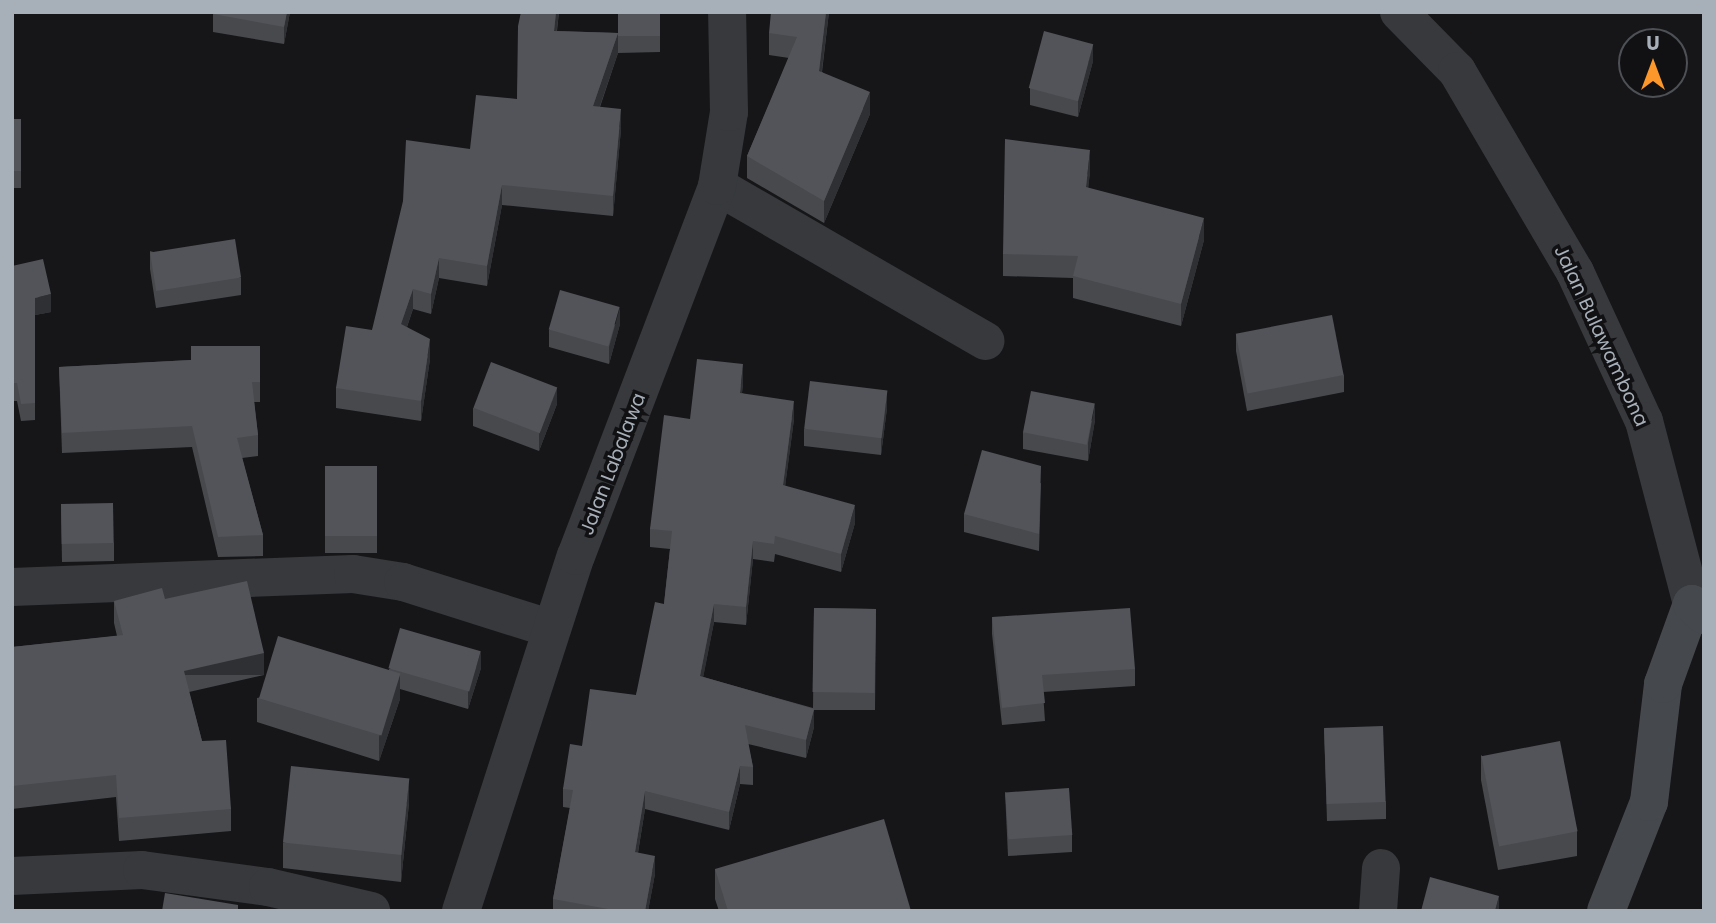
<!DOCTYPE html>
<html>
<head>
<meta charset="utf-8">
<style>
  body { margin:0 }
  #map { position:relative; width:1716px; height:923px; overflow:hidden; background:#161618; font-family:Poppins,sans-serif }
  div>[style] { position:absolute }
  .minor>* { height:38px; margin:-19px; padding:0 19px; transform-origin:19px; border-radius:19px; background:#37393d }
  .secondary>* { height:38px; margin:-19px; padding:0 19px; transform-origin:19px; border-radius:19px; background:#45484d }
  .wall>* { inset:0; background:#47494d; transform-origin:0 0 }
  .shaded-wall>* { inset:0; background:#2f3033; transform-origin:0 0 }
  .building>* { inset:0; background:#525459; transform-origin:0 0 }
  span { translate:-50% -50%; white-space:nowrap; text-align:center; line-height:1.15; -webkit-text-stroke:7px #111113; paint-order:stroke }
  .street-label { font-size:19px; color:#a7afb9 }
  .frame { position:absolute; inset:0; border:14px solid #a7afb9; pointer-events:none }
  .north { position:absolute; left:1618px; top:28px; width:70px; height:70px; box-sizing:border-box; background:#111113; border:2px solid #4d5055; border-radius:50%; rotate:0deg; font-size:19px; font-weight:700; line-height:28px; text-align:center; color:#a7afb9 }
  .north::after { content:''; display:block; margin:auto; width:24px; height:32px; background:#fb972b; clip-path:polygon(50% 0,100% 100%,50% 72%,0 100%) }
</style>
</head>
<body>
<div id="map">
  <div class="minor">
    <div style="left:1399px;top:12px;width:83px;rotate:45.5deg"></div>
    <div style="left:1457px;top:71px;width:233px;rotate:59.6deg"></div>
    <div style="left:1575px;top:272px;width:164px;rotate:65.2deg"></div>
    <div style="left:1644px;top:421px;width:189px;rotate:75.3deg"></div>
    <div style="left:717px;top:186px;width:310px;rotate:30deg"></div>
    <div style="left:12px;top:587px;width:341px;rotate:-2.2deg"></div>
    <div style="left:353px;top:574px;width:51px;rotate:9.1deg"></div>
    <div style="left:403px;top:582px;width:156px;rotate:17.5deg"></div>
    <div style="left:12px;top:876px;width:130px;rotate:-2.6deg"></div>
    <div style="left:142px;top:870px;width:127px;rotate:7.7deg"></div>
    <div style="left:268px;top:887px;width:106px;rotate:13.1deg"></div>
    <div style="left:461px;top:911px;width:373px;rotate:-72.1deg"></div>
    <div style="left:576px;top:556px;width:396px;rotate:-69.1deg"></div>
    <div style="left:717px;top:186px;width:75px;rotate:-80.8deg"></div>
    <div style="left:729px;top:112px;width:100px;rotate:-91.1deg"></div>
    <div style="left:1378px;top:911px;width:43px;rotate:-86deg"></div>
  </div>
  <div class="secondary">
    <div style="left:1606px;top:911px;width:117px;rotate:-68.5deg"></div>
    <div style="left:1649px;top:802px;width:119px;rotate:-83.2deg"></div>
    <div style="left:1663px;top:684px;width:85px;rotate:-70.1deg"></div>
    <div style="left:1692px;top:604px;width:16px;rotate:43deg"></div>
  </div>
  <div class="wall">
    <div style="clip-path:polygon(290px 12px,284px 44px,213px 32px,213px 14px)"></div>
    <div style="clip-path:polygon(521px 12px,559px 12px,557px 31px,618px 33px,660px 12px,660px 52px,618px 53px,600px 107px,621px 129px,613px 216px,502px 205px,487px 286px,439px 278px,431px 314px,413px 309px,407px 327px,430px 359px,421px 421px,336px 408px,336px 388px,372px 330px,470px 149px,517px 99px)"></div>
    <div style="clip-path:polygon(829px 12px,822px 72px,870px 114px,824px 223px,747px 178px,747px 156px,789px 58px,769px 55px,769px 33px)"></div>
    <div style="clip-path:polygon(1093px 61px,1078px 117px,1030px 105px,1030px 88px)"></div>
    <div style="left:12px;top:119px;width:9px;height:69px"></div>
    <div style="clip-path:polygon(1090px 172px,1088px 188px,1204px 240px,1181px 326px,1073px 298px,1073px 278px,1003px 276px,1003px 254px)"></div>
    <div style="clip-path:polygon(150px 251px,241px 278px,241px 295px,156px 308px,150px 269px)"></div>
    <div style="clip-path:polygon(12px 266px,51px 312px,35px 315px,35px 420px,21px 421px,17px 401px,12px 401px)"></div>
    <div style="clip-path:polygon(620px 324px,609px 364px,549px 347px,549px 330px)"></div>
    <div style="clip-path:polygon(1236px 334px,1344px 375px,1344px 392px,1247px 411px,1236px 351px)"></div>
    <div style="clip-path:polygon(260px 346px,260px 402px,254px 402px,258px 435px,258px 456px,242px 458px,263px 535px,263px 556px,218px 557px,192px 447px,62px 453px,59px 367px,191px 360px)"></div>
    <div style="clip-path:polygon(743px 383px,742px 393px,794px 419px,785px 486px,855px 523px,841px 572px,775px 554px,774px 562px,753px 559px,746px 625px,714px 622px,703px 677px,813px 708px,814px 608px,876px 609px,875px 710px,814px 710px,814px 727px,806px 758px,748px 744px,753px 767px,753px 785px,740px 784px,729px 830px,645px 809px,638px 853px,655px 874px,648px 911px,553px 911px,553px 899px,570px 808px,563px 807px,563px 789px,582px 746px,636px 695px,664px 604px,670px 549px,650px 547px,650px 529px,690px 419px)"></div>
    <div style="clip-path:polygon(557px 404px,539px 451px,473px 426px,473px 408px)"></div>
    <div style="clip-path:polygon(887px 408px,881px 455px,804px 446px,804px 429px)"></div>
    <div style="clip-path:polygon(1095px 420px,1088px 461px,1023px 449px,1023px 432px)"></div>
    <div style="left:325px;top:466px;width:52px;height:87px"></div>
    <div style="clip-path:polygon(1041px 483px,1039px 551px,964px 532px,964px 514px)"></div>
    <div style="clip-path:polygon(61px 505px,114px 543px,114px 561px,62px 562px)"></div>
    <div style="clip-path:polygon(165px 599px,264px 675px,189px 692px,202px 741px,231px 809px,231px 831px,119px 841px,116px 797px,12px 809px,12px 647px,117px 636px,114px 623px,114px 601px)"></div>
    <div style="clip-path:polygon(992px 617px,1135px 669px,1135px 686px,1043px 692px,1045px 721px,1002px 725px,992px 634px)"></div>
    <div style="clip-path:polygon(481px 668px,468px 709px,400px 689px,400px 699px,379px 761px,257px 722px,257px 698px,389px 671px,389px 669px)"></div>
    <div style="clip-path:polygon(1324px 728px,1386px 802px,1386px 819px,1327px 821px)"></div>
    <div style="clip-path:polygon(1481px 755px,1577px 831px,1577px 856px,1498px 870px,1481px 780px)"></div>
    <div style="clip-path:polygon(1005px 792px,1072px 835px,1072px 852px,1008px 856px)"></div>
    <div style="clip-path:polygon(409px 803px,401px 882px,283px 868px,283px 843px)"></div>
    <div style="clip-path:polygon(715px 869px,911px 911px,719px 911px,715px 899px)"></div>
  </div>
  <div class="shaded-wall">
    <div style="clip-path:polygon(287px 12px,290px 12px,284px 44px,284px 27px)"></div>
    <div style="clip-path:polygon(556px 12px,559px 12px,554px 51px,554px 31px)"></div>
    <div style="clip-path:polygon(826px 12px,829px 12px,819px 93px,819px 71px)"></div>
    <div style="clip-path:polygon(618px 33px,618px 53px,593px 126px,593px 106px)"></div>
    <div style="clip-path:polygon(1093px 44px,1093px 61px,1078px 117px,1078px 100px)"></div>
    <div style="clip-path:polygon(870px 92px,870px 114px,824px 223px,824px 201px)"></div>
    <div style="clip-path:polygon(621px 109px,621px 129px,613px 216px,613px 196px)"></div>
    <div style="clip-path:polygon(1090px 150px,1090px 172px,1086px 209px,1086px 187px)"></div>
    <div style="clip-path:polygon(502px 185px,502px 205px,487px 286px,487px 266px)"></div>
    <div style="clip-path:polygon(1204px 218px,1204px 240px,1181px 326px,1181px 304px)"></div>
    <div style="clip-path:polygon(439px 258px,439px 278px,431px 314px,431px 294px)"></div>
    <div style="clip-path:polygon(413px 289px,413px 309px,401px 344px,401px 324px)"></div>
    <div style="clip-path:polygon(51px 294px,51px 312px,35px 315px,35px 298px)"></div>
    <div style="clip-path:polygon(620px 307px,620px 324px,609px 364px,609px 347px)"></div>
    <div style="clip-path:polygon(430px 339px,430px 359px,421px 421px,421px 401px)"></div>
    <div style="clip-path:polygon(743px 364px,743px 383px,740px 411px,740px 393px)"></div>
    <div style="clip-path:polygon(557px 387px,557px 404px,539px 451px,539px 434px)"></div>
    <div style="clip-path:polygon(887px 391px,887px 408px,881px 455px,881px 438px)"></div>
    <div style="clip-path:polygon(794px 401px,794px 419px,783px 503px,783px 485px)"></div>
    <div style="clip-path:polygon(1095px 403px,1095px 420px,1088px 461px,1088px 443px)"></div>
    <div style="clip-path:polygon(855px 505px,855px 523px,841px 572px,841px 554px)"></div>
    <div style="clip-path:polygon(753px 541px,753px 559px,746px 625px,746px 607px)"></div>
    <div style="clip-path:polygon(714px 604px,714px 622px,700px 694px,700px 676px)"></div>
    <div style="clip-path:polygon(481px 651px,481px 668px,468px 709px,468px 692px)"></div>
    <div style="left:264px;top:653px;width:22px;height:82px;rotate:90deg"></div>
    <div style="clip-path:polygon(400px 674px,400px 699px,379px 761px,379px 737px)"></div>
    <div style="clip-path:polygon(814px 709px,814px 727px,806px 758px,806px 740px)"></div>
    <div style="clip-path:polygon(740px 766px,740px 784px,729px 830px,729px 812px)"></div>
    <div style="clip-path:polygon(409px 779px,409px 803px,401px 882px,401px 857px)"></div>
    <div style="clip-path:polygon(645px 791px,645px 809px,635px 870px,635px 852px)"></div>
    <div style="clip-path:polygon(655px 856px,655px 874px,648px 911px,645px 911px)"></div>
    <div style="clip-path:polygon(1499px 896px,1499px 911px,1495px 911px)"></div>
  </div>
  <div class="building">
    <div style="clip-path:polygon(214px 12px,287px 12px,284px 27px,213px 14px)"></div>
    <div style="clip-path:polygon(521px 12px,556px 12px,554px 31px,618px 33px,593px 106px,621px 109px,613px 196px,502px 185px,487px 266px,439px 258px,431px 294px,413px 289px,401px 324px,430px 339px,421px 401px,336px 388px,346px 326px,372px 330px,403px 201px,406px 140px,470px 149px,476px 95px,517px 99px,518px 26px)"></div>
    <div style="left:618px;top:12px;width:42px;height:24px"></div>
    <div style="clip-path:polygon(771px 12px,826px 12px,819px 71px,870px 92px,824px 201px,747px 156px,797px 37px,769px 33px)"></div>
    <div style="left:1044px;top:31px;width:51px;height:59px;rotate:15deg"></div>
    <div style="left:12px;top:119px;width:9px;height:52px"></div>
    <div style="clip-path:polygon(1005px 139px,1090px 150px,1086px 187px,1204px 218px,1181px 304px,1073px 276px,1078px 256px,1003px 254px)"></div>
    <div style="left:235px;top:239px;width:39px;height:86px;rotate:81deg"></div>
    <div style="clip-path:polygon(43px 259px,51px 294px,35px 298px,35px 403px,21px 404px,17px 383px,12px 383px,12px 266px)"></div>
    <div style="left:560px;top:290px;width:62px;height:41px;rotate:16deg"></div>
    <div style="left:1332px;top:315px;width:61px;height:98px;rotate:79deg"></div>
    <div style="clip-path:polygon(191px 346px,260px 346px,260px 382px,252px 382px,258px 435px,237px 438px,263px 535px,218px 537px,192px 426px,62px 433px,59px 367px,191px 360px)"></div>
    <div style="clip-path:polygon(697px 359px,743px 364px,740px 393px,794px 401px,783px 485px,855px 505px,841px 554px,775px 536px,774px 544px,753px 541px,746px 607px,714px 604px,700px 676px,814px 709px,806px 740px,745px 725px,753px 767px,740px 766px,729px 812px,645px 791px,635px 852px,655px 856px,645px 911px,619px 911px,553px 899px,573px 790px,563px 789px,570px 744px,582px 746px,590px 689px,636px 695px,655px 602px,664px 604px,672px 531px,650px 529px,664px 415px,690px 419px)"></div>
    <div style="left:491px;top:362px;width:71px;height:49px;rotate:21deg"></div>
    <div style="left:810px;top:381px;width:78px;height:48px;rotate:7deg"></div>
    <div style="left:1031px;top:391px;width:65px;height:42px;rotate:11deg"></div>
    <div style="clip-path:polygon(982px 450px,1041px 466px,1039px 534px,964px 514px)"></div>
    <div style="left:325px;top:466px;width:52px;height:70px"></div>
    <div style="left:113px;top:503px;width:40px;height:52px;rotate:89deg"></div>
    <div style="clip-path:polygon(247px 581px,264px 653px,184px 671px,202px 741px,226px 740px,231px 809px,119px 818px,116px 775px,12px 786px,12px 647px,123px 635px,114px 601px,162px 588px,165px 599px)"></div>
    <div style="left:814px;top:608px;width:62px;height:84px;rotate:1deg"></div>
    <div style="clip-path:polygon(1130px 608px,1135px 669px,1042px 675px,1045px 703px,1002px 708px,992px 617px)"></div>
    <div style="left:400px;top:628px;width:84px;height:42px;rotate:16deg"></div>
    <div style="left:278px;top:636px;width:128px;height:65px;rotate:17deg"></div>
    <div style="left:1383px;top:726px;width:76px;height:59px;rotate:88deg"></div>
    <div style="left:1560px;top:741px;width:92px;height:80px;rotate:79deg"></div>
    <div style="left:291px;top:766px;width:119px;height:77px;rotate:6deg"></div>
    <div style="left:1069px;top:788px;width:47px;height:64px;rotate:86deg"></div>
    <div style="clip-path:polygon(884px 819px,911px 911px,728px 911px,715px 869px)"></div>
    <div style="clip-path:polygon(1430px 877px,1499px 896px,1495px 911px,1421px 911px)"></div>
    <div style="clip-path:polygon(165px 893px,238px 905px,238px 911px,162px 911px)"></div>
    <div style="clip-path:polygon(1283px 909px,1283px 911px,1244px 911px)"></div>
  </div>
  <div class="street-label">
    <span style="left:1601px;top:336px;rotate:65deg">Jalan Bulawambona</span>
    <span style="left:613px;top:464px;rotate:-69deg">Jalan Labalawa</span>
  </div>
  <div class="frame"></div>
  <div class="north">U</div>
</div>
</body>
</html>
